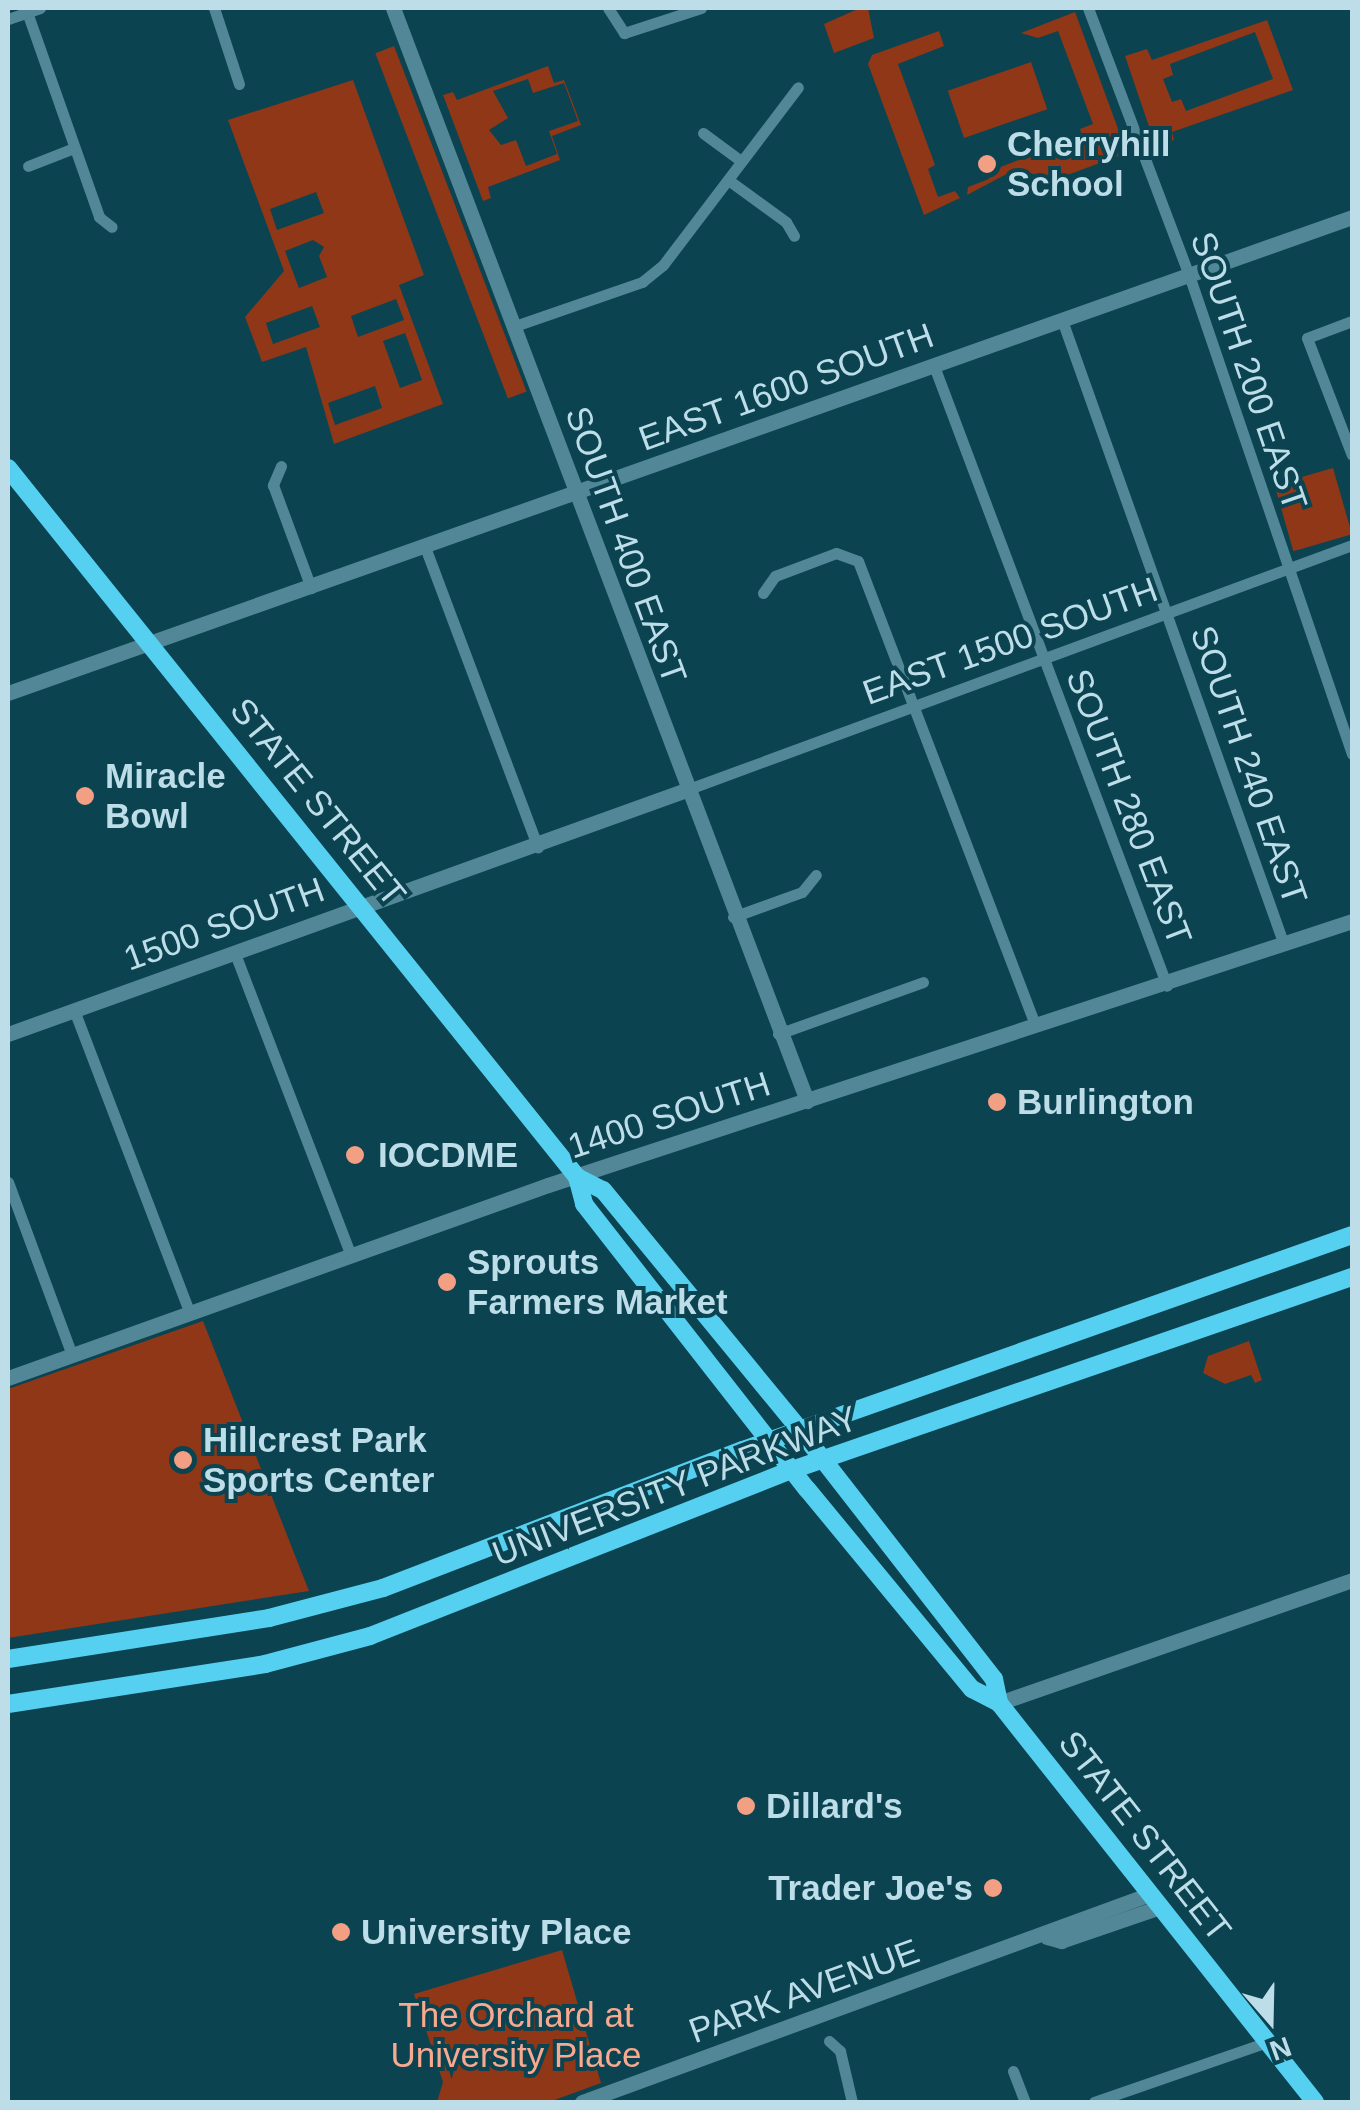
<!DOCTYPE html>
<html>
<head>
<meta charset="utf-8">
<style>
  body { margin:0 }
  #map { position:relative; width:1360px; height:2110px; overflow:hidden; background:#0b4351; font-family:Helvetica,sans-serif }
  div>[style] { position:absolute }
  .green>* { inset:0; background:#8f3716; transform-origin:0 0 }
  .minor>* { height:11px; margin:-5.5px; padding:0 5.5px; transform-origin:5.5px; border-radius:5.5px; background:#518797 }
  .tertiary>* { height:15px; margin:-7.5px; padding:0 7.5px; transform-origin:7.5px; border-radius:7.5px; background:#518797 }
  .primary>* { height:18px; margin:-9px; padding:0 9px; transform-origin:9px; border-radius:9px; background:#55d0f1 }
  .dots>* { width:28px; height:28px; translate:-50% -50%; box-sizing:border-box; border:5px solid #0b4351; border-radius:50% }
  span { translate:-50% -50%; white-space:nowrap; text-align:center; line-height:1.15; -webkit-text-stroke:8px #0b4351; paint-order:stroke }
  .poi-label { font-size:35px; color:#bddde8; font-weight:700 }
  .left { translate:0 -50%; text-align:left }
  .right { translate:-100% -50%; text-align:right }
  .street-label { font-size:35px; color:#bddde8 }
  .park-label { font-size:35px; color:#f8a98f }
  .frame { position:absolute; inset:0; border:10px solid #bddde8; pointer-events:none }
  .north { position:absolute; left:1220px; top:1970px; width:100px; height:100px; -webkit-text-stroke:8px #0b4351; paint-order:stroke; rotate:160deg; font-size:28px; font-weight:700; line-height:40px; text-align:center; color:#bddde8 }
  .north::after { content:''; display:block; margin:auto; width:35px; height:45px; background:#bddde8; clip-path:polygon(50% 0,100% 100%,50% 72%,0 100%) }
</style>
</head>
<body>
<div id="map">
  <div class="green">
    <div style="clip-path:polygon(860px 8px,868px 8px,874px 38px,834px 53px,824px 24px)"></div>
    <div style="clip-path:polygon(1075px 12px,1127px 153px,1051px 181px,1018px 168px,967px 195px,968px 187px,989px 179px,987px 172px,1082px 136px,1080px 129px,1093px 124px,1058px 31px,1038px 38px,1021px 33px)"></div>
    <div style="clip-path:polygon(evenodd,1267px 20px,1293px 90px,1172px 132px,1174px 140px,1156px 147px,1125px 56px,1147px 49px,1152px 60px,1267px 20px,1255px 32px,1273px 79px,1186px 111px,1181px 99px,1172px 102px,1163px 79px,1173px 75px,1170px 64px,1255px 32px)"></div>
    <div style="clip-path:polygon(939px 31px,944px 46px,898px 64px,935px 165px,928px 169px,938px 197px,955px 191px,960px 198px,924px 215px,868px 64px,872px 55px)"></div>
    <div style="left:394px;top:46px;width:370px;height:20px;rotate:69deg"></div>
    <div style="left:1031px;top:62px;width:50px;height:88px;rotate:71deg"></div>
    <div style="clip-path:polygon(evenodd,548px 66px,554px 83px,564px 80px,581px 125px,552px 136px,560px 160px,488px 187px,491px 198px,483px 201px,443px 95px,453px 92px,457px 100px,548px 66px,528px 79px,533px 93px,564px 83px,578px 121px,549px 131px,557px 154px,526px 166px,516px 140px,501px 145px,489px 130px,508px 118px,493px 91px,528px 79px)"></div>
    <div style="clip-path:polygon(evenodd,353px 80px,424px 275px,399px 285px,443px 404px,334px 444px,306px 347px,262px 362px,245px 317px,284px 271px,228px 120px,353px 80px,316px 192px,324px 213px,277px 230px,270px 209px,316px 192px,353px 80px,313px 240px,324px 247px,319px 256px,327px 277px,299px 288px,285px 251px,313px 240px,353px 80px,396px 299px,404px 320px,358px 337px,351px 316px,396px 299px,353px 80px,312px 306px,320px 327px,273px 344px,266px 323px,312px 306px,353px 80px,405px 333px,422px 380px,400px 388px,383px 341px,405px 333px,353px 80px,375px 386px,382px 408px,335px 425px,328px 403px,375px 386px)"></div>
    <div style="left:1333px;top:468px;width:69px;height:61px;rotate:74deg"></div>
    <div style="clip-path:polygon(203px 1321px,309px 1591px,8px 1638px,8px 1389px)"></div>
    <div style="clip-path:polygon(1249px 1341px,1262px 1380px,1255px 1383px,1251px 1375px,1225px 1384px,1203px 1373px,1208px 1356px)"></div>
    <div style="clip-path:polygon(562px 1950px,601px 2083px,549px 2102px,437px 2102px,443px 2082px,414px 1994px)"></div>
  </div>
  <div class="minor">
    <div style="left:214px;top:8px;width:80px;rotate:71.8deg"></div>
    <div style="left:608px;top:8px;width:30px;rotate:57deg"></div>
    <div style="left:624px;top:33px;width:81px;rotate:-18deg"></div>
    <div style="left:1088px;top:8px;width:285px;rotate:69.3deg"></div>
    <div style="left:1189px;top:275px;width:506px;rotate:71.21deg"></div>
    <div style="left:27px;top:12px;width:217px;rotate:70.6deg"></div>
    <div style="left:99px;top:217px;width:16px;rotate:38deg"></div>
    <div style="left:8px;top:19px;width:34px;rotate:-19deg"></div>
    <div style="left:703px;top:133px;width:47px;rotate:36.4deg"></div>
    <div style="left:28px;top:166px;width:49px;rotate:-21.4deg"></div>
    <div style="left:731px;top:182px;width:68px;rotate:36deg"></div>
    <div style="left:786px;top:222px;width:16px;rotate:60deg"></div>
    <div style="left:1062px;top:320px;width:663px;rotate:70.44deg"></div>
    <div style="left:1352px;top:321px;width:48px;rotate:159.3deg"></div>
    <div style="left:1307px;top:338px;width:125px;rotate:69deg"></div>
    <div style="left:512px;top:327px;width:138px;rotate:-19.1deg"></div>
    <div style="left:642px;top:282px;width:27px;rotate:-39deg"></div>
    <div style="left:663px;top:265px;width:223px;rotate:-52.8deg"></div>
    <div style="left:934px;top:366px;width:662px;rotate:69.4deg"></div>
    <div style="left:281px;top:466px;width:21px;rotate:113deg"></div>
    <div style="left:273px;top:485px;width:110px;rotate:69.7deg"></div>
    <div style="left:425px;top:547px;width:321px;rotate:69.4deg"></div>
    <div style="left:763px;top:593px;width:21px;rotate:-55deg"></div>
    <div style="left:775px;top:576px;width:65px;rotate:-20.7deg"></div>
    <div style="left:836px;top:553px;width:23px;rotate:20deg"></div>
    <div style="left:858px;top:561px;width:496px;rotate:69.1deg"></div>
    <div style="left:686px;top:790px;width:710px;rotate:-20.2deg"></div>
    <div style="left:733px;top:917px;width:73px;rotate:-19.9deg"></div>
    <div style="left:802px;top:892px;width:22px;rotate:-51deg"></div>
    <div style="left:234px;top:951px;width:327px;rotate:69deg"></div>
    <div style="left:74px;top:1010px;width:325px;rotate:69.1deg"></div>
    <div style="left:778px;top:1034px;width:154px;rotate:-19.7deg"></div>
    <div style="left:8px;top:1182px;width:184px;rotate:69.7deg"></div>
    <div style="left:829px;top:2041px;width:15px;rotate:42deg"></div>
    <div style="left:840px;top:2051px;width:52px;rotate:76.8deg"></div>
    <div style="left:1013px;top:2071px;width:33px;rotate:69deg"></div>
    <div style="left:1094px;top:2102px;width:183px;rotate:-19.1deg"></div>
  </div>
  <div class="tertiary">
    <div style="left:393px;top:8px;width:1169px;rotate:69.25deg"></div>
    <div style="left:8px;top:693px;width:1426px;rotate:-19.5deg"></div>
    <div style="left:8px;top:1034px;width:721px;rotate:-19.79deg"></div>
    <div style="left:8px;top:1378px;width:573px;rotate:-19.67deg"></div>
    <div style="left:548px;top:1185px;width:846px;rotate:-18.18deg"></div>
    <div style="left:999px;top:1703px;width:374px;rotate:-19.2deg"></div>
    <div style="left:1047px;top:1937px;width:15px;rotate:16deg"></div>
    <div style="left:1061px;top:1941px;width:105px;rotate:-19deg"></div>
    <div style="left:582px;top:2102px;width:605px;rotate:-20.11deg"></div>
  </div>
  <div class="primary">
    <div style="left:8px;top:468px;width:909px;rotate:51.25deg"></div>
    <div style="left:577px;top:1177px;width:29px;rotate:27deg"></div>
    <div style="left:603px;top:1190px;width:310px;rotate:50.6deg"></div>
    <div style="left:800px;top:1430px;width:316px;rotate:52.1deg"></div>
    <div style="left:994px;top:1679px;width:25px;rotate:78deg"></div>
    <div style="left:577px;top:1177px;width:28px;rotate:75deg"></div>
    <div style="left:584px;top:1204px;width:362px;rotate:52deg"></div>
    <div style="left:807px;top:1489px;width:259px;rotate:50.5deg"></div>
    <div style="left:972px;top:1689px;width:30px;rotate:27deg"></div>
    <div style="left:999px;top:1703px;width:509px;rotate:51.62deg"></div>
    <div style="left:8px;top:1659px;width:264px;rotate:-8.9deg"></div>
    <div style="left:269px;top:1618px;width:118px;rotate:-14.7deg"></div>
    <div style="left:383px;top:1588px;width:386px;rotate:-21deg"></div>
    <div style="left:743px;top:1450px;width:646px;rotate:-19.44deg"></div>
    <div style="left:8px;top:1704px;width:260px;rotate:-8.8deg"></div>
    <div style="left:265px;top:1664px;width:109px;rotate:-14.9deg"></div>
    <div style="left:370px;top:1636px;width:453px;rotate:-21.5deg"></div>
    <div style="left:792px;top:1470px;width:592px;rotate:-19.02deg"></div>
  </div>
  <div class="dots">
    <div style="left:987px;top:164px;background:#f39f83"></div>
    <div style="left:85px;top:796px;background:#f39f83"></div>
    <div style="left:997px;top:1102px;background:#f39f83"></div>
    <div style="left:355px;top:1155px;background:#f39f83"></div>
    <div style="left:447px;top:1282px;background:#f39f83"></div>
    <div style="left:183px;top:1460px;background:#f39f83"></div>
    <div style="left:746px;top:1806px;background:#f39f83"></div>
    <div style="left:993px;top:1888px;background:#f39f83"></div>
    <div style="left:341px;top:1932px;background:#f39f83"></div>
  </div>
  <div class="poi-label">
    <span class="left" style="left:1007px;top:164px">Cherryhill<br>School</span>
    <span class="left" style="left:105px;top:796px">Miracle<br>Bowl</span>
    <span class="left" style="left:1017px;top:1102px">Burlington</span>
    <span class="left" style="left:378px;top:1155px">IOCDME</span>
    <span class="left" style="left:467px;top:1282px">Sprouts<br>Farmers Market</span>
    <span class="left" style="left:203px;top:1460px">Hillcrest Park<br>Sports Center</span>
    <span class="left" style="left:766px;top:1806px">Dillard's</span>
    <span class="right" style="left:973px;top:1888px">Trader Joe's</span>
    <span class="left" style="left:361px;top:1932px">University Place</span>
  </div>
  <div class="street-label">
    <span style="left:1249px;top:371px;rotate:71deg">SOUTH 200 EAST</span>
    <span style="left:786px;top:387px;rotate:-20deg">EAST 1600 SOUTH</span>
    <span style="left:626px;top:545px;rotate:70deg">SOUTH 400 EAST</span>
    <span style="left:1010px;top:641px;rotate:-20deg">EAST 1500 SOUTH</span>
    <span style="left:1249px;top:765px;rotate:71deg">SOUTH 240 EAST</span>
    <span style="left:318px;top:802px;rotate:51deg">STATE STREET</span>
    <span style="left:1129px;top:807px;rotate:69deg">SOUTH 280 EAST</span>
    <span style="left:224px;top:924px;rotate:-20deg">1500 SOUTH</span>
    <span style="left:669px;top:1115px;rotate:-18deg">1400 SOUTH</span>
    <span style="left:675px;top:1486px;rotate:-21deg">UNIVERSITY PARKWAY</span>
    <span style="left:1145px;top:1836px;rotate:52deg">STATE STREET</span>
    <span style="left:804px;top:1991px;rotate:-20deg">PARK AVENUE</span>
  </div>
  <div class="park-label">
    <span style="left:516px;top:2035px">The Orchard at<br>University Place</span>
  </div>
  <div class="frame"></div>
  <div class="north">N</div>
</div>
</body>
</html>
